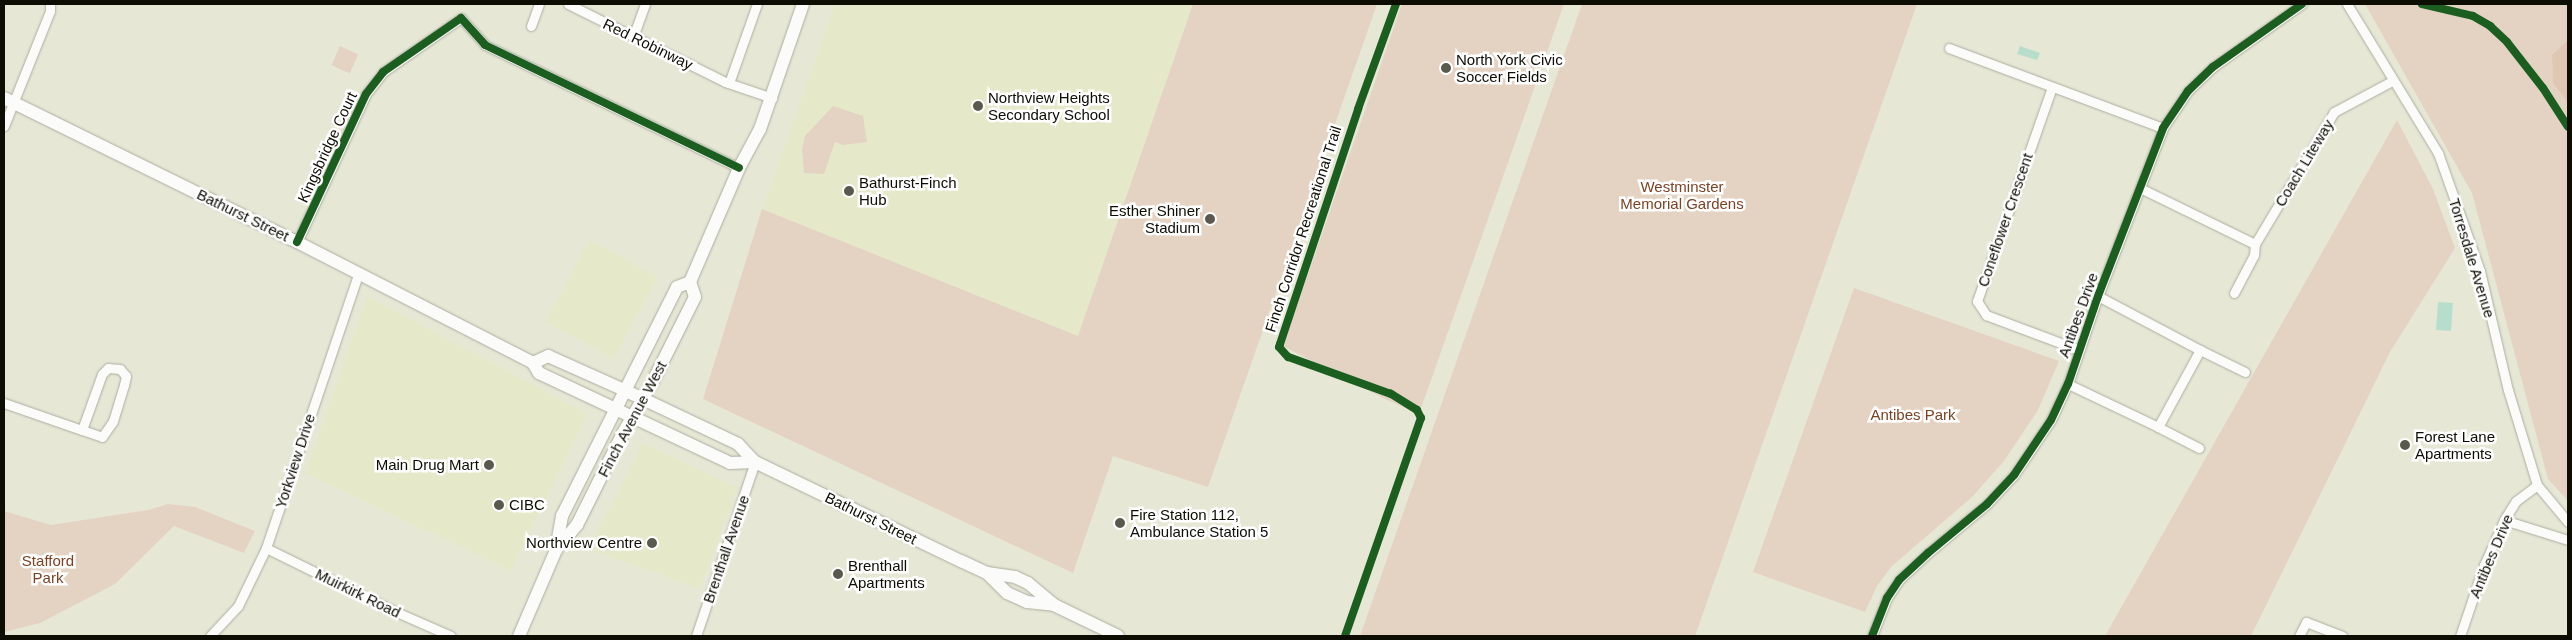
<!DOCTYPE html>
<html>
<head>
<meta charset="utf-8">
<style>
  body { margin:0 }
  #map { position:relative; width:2572px; height:640px; overflow:hidden; background:#e7e7d6; font-family:Helvetica,sans-serif }
  div>[style] { position:absolute }
  .built>* { inset:0; background:#e6e8ca; transform-origin:0 0 }
  .green>* { inset:0; background:#e4d3c3; transform-origin:0 0 }
  .forest>* { inset:0; background:#e0c7b3 }
  .water>* { inset:0; background:#b7decd; transform-origin:0 0 }
  .roads { filter:drop-shadow(0 0 1px #adada0) drop-shadow(0 0 1px #adada0) }
  .minor>* { height:9px; margin:-4.5px; padding:0 4.5px; transform-origin:4.5px; border-radius:4.5px; background:#fbfbf9 }
  .secondary>* { height:12px; margin:-6px; padding:0 6px; transform-origin:6px; border-radius:6px; background:#fbfbf9 }
  .cycleway>* { height:8px; margin:-4px; padding:0 4px; transform-origin:4px; border-radius:4px; background:#1b5e20 }
  .dots>* { width:14px; height:14px; translate:-50% -50%; box-sizing:border-box; border:2px solid #fff; border-radius:50% }
  span { translate:-50% -50%; white-space:nowrap; text-align:center; line-height:1.15; -webkit-text-stroke:5px #fff; paint-order:stroke }
  .street-label { font-size:15px; color:#0d0d04 }
  .poi-label { font-size:15px; color:#0d0d04 }
  .left { translate:0 -50%; text-align:left }
  .right { translate:-100% -50%; text-align:right }
  .park-label { font-size:15px; color:#7c4222 }
  .frame { position:absolute; inset:0; border:5px solid #0d0d04; pointer-events:none }
</style>
</head>
<body>
<div id="map">
  <div class="built">
    <div style="clip-path:polygon(835px 4px,1193px 4px,1078px 336px,762px 209px)"></div>
    <div style="left:589px;top:240px;width:78px;height:93px;rotate:28deg"></div>
    <div style="clip-path:polygon(367px 296px,588px 414px,511px 571px,305px 473px)"></div>
    <div style="clip-path:polygon(643px 443px,737px 487px,700px 589px,588px 549px)"></div>
  </div>
  <div class="green">
    <div style="clip-path:polygon(1193px 4px,1377px 4px,1208px 487px,1113px 456px,1073px 573px,703px 399px,762px 209px,1078px 336px)"></div>
    <div style="clip-path:polygon(1402px 4px,1564px 4px,1419px 414px,1385px 399px,1283px 346px)"></div>
    <div style="clip-path:polygon(1582px 4px,1917px 4px,1695px 636px,1360px 636px)"></div>
    <div style="clip-path:polygon(2365px 4px,2568px 4px,2568px 501px,2548px 479px,2472px 193px)"></div>
    <div style="left:340px;top:46px;width:20px;height:21px;rotate:24deg"></div>
    <div style="clip-path:polygon(833px 106px,863px 116px,867px 142px,843px 145px,835px 142px,824px 174px,804px 173px,802px 149px,805px 136px)"></div>
    <div style="clip-path:polygon(2397px 120px,2433px 189px,2455px 248px,2390px 352px,2251px 636px,2105px 636px)"></div>
    <div style="clip-path:polygon(1854px 288px,2059px 361px,2038px 410px,2004px 461px,1972px 497px,1892px 566px,1877px 586px,1865px 612px,1753px 572px)"></div>
    <div style="clip-path:polygon(168px 504px,195px 507px,255px 531px,244px 553px,174px 526px,115px 584px,40px 623px,4px 632px,4px 511px,51px 525px,148px 510px)"></div>
  </div>
  <div class="forest">
    <div style="clip-path:polygon(2568px 40px,2568px 103px,2553px 83px,2552px 55px)"></div>
  </div>
  <div class="water">
    <div style="clip-path:polygon(2020px 46px,2040px 53px,2037px 60px,2017px 54px)"></div>
    <div style="left:2438px;top:302px;width:15px;height:28px;rotate:4deg"></div>
  </div>
  <div class="roads">
    <div class="minor">
      <div style="left:568px;top:4px;width:175px;rotate:26.4deg"></div>
      <div style="left:725px;top:82px;width:50px;rotate:18.8deg"></div>
      <div style="left:2347px;top:4px;width:175px;rotate:58.6deg"></div>
      <div style="left:2438px;top:153px;width:125px;rotate:70.4deg"></div>
      <div style="left:2480px;top:271px;width:122px;rotate:76.8deg"></div>
      <div style="left:2508px;top:390px;width:99px;rotate:73deg"></div>
      <div style="left:2537px;top:485px;width:48px;rotate:50deg"></div>
      <div style="left:531px;top:26px;width:23px;rotate:-70deg"></div>
      <div style="left:633px;top:37px;width:35px;rotate:-70deg"></div>
      <div style="left:1949px;top:48px;width:228px;rotate:20.5deg"></div>
      <div style="left:729px;top:83px;width:84px;rotate:-70.5deg"></div>
      <div style="left:2052px;top:87px;width:227px;rotate:109.3deg"></div>
      <div style="left:1977px;top:301px;width:17px;rotate:57deg"></div>
      <div style="left:1986px;top:315px;width:99px;rotate:20.6deg"></div>
      <div style="left:4px;top:126px;width:124px;rotate:-68.2deg"></div>
      <div style="left:50px;top:11px;width:7px;rotate:-90deg"></div>
      <div style="left:2140px;top:188px;width:128px;rotate:26deg"></div>
      <div style="left:2255px;top:244px;width:154px;rotate:-59.1deg"></div>
      <div style="left:2334px;top:112px;width:66px;rotate:-28.1deg"></div>
      <div style="left:297px;top:242px;width:163px;rotate:-65deg"></div>
      <div style="left:366px;top:94px;width:28px;rotate:-52deg"></div>
      <div style="left:383px;top:72px;width:95px;rotate:-34.7deg"></div>
      <div style="left:461px;top:18px;width:36px;rotate:48deg"></div>
      <div style="left:485px;top:45px;width:282px;rotate:25.8deg"></div>
      <div style="left:2234px;top:293px;width:43px;rotate:-62.2deg"></div>
      <div style="left:2254px;top:255px;width:11px;rotate:-85deg"></div>
      <div style="left:2200px;top:350px;width:50px;rotate:26.1deg"></div>
      <div style="left:2068px;top:384px;width:100px;rotate:25.5deg"></div>
      <div style="left:2158px;top:427px;width:88px;rotate:-61.4deg"></div>
      <div style="left:2200px;top:350px;width:115px;rotate:-152.1deg"></div>
      <div style="left:4px;top:403px;width:83px;rotate:19.1deg"></div>
      <div style="left:82px;top:430px;width:21px;rotate:19deg"></div>
      <div style="left:102px;top:437px;width:19px;rotate:-55deg"></div>
      <div style="left:113px;top:421px;width:38px;rotate:-73deg"></div>
      <div style="left:124px;top:385px;width:9px;rotate:-77deg"></div>
      <div style="left:126px;top:376px;width:9px;rotate:-131deg"></div>
      <div style="left:120px;top:369px;width:12px;rotate:-175deg"></div>
      <div style="left:108px;top:368px;width:8px;rotate:135deg"></div>
      <div style="left:102px;top:374px;width:59px;rotate:109.7deg"></div>
      <div style="left:2158px;top:427px;width:46px;rotate:27.1deg"></div>
      <div style="left:2504px;top:520px;width:67px;rotate:17.4deg"></div>
      <div style="left:266px;top:548px;width:143px;rotate:26.2deg"></div>
      <div style="left:394px;top:611px;width:62px;rotate:23.7deg"></div>
      <div style="left:210px;top:636px;width:41px;rotate:-47deg"></div>
      <div style="left:238px;top:606px;width:64px;rotate:-64.2deg"></div>
      <div style="left:266px;top:548px;width:289px;rotate:-71.4deg"></div>
      <div style="left:696px;top:636px;width:184px;rotate:-71.3deg"></div>
      <div style="left:1872px;top:636px;width:41px;rotate:-68.5deg"></div>
      <div style="left:1887px;top:598px;width:22px;rotate:-56deg"></div>
      <div style="left:1899px;top:580px;width:40px;rotate:-43deg"></div>
      <div style="left:1928px;top:553px;width:77px;rotate:-39.7deg"></div>
      <div style="left:1987px;top:504px;width:40px;rotate:-47deg"></div>
      <div style="left:2014px;top:475px;width:66px;rotate:-56.1deg"></div>
      <div style="left:2051px;top:420px;width:40px;rotate:-65deg"></div>
      <div style="left:2068px;top:384px;width:93px;rotate:-71.2deg"></div>
      <div style="left:2098px;top:296px;width:180px;rotate:-68.8deg"></div>
      <div style="left:2163px;top:128px;width:45px;rotate:-56deg"></div>
      <div style="left:2188px;top:91px;width:35px;rotate:-44deg"></div>
      <div style="left:2213px;top:67px;width:109px;rotate:-35.3deg"></div>
      <div style="left:2299px;top:636px;width:16px;rotate:-63deg"></div>
      <div style="left:2306px;top:622px;width:39px;rotate:21deg"></div>
      <div style="left:2460px;top:636px;width:75px;rotate:-71.3deg"></div>
      <div style="left:2484px;top:565px;width:49px;rotate:-66deg"></div>
      <div style="left:2504px;top:520px;width:22px;rotate:-58deg"></div>
      <div style="left:2516px;top:501px;width:26px;rotate:-37deg"></div>
    </div>
    <div class="secondary">
      <div style="left:4px;top:98px;width:326px;rotate:26.2deg"></div>
      <div style="left:297px;top:242px;width:265px;rotate:27.1deg"></div>
      <div style="left:533px;top:363px;width:12px;rotate:59deg"></div>
      <div style="left:539px;top:373px;width:211px;rotate:25.2deg"></div>
      <div style="left:730px;top:463px;width:25px;rotate:-2deg"></div>
      <div style="left:533px;top:363px;width:17px;rotate:-25deg"></div>
      <div style="left:548px;top:356px;width:83px;rotate:24.1deg"></div>
      <div style="left:624px;top:390px;width:126px;rotate:25.3deg"></div>
      <div style="left:738px;top:444px;width:25px;rotate:47deg"></div>
      <div style="left:755px;top:462px;width:229px;rotate:25.7deg"></div>
      <div style="left:961px;top:561px;width:29px;rotate:25deg"></div>
      <div style="left:987px;top:573px;width:28px;rotate:8deg"></div>
      <div style="left:1015px;top:577px;width:14px;rotate:25deg"></div>
      <div style="left:1028px;top:583px;width:34px;rotate:40deg"></div>
      <div style="left:1054px;top:605px;width:71px;rotate:25.8deg"></div>
      <div style="left:556px;top:550px;width:33px;rotate:-50deg"></div>
      <div style="left:577px;top:525px;width:103px;rotate:-63.4deg"></div>
      <div style="left:623px;top:433px;width:58px;rotate:-59.9deg"></div>
      <div style="left:652px;top:383px;width:96px;rotate:-63.4deg"></div>
      <div style="left:695px;top:297px;width:16px;rotate:-108deg"></div>
      <div style="left:987px;top:573px;width:28px;rotate:45deg"></div>
      <div style="left:1007px;top:593px;width:22px;rotate:24deg"></div>
      <div style="left:1027px;top:602px;width:27px;rotate:6deg"></div>
      <div style="left:519px;top:636px;width:94px;rotate:-66.7deg"></div>
      <div style="left:556px;top:550px;width:35px;rotate:-80deg"></div>
      <div style="left:562px;top:516px;width:256px;rotate:-63.3deg"></div>
      <div style="left:677px;top:287px;width:14px;rotate:-21deg"></div>
      <div style="left:690px;top:282px;width:124px;rotate:-66.7deg"></div>
      <div style="left:739px;top:168px;width:44px;rotate:-61.7deg"></div>
      <div style="left:760px;top:129px;width:132px;rotate:-71deg"></div>
    </div>
  </div>
  <div class="cycleway">
    <div style="left:2422px;top:4px;width:52px;rotate:13.2deg"></div>
    <div style="left:2473px;top:16px;width:20px;rotate:30deg"></div>
    <div style="left:2490px;top:26px;width:23px;rotate:43deg"></div>
    <div style="left:2507px;top:42px;width:58px;rotate:52deg"></div>
    <div style="left:2543px;top:88px;width:46px;rotate:57.3deg"></div>
    <div style="left:297px;top:242px;width:163px;rotate:-65deg"></div>
    <div style="left:366px;top:94px;width:28px;rotate:-52deg"></div>
    <div style="left:383px;top:72px;width:95px;rotate:-34.7deg"></div>
    <div style="left:461px;top:18px;width:36px;rotate:48deg"></div>
    <div style="left:485px;top:45px;width:282px;rotate:25.8deg"></div>
    <div style="left:1345px;top:636px;width:231px;rotate:-70.8deg"></div>
    <div style="left:1421px;top:418px;width:9px;rotate:-117deg"></div>
    <div style="left:1417px;top:410px;width:31px;rotate:-148deg"></div>
    <div style="left:1391px;top:394px;width:109px;rotate:-160.2deg"></div>
    <div style="left:1288px;top:357px;width:13px;rotate:-132deg"></div>
    <div style="left:1279px;top:347px;width:3px;rotate:-72deg"></div>
    <div style="left:1280px;top:344px;width:248px;rotate:-71.6deg"></div>
    <div style="left:1358px;top:109px;width:112px;rotate:-70.1deg"></div>
    <div style="left:1872px;top:636px;width:41px;rotate:-68.5deg"></div>
    <div style="left:1887px;top:598px;width:22px;rotate:-56deg"></div>
    <div style="left:1899px;top:580px;width:40px;rotate:-43deg"></div>
    <div style="left:1928px;top:553px;width:77px;rotate:-39.7deg"></div>
    <div style="left:1987px;top:504px;width:40px;rotate:-47deg"></div>
    <div style="left:2014px;top:475px;width:66px;rotate:-56.1deg"></div>
    <div style="left:2051px;top:420px;width:40px;rotate:-65deg"></div>
    <div style="left:2068px;top:384px;width:93px;rotate:-71.2deg"></div>
    <div style="left:2098px;top:296px;width:180px;rotate:-68.8deg"></div>
    <div style="left:2163px;top:128px;width:45px;rotate:-56deg"></div>
    <div style="left:2188px;top:91px;width:35px;rotate:-44deg"></div>
    <div style="left:2213px;top:67px;width:109px;rotate:-35.3deg"></div>
  </div>
  <div class="dots">
    <div style="left:1446px;top:68px;background:#59594e"></div>
    <div style="left:978px;top:106px;background:#59594e"></div>
    <div style="left:849px;top:191px;background:#59594e"></div>
    <div style="left:1210px;top:219px;background:#59594e"></div>
    <div style="left:2405px;top:445px;background:#59594e"></div>
    <div style="left:489px;top:465px;background:#59594e"></div>
    <div style="left:499px;top:505px;background:#59594e"></div>
    <div style="left:1120px;top:523px;background:#59594e"></div>
    <div style="left:652px;top:543px;background:#59594e"></div>
    <div style="left:838px;top:574px;background:#59594e"></div>
  </div>
  <div class="street-label">
    <span style="left:648px;top:44px;rotate:26deg">Red Robinway</span>
    <span style="left:327px;top:147px;rotate:-65deg">Kingsbridge Court</span>
    <span style="left:2304px;top:163px;rotate:-59deg">Coach Liteway</span>
    <span style="left:243px;top:215px;rotate:26deg">Bathurst Street</span>
    <span style="left:2005px;top:220px;rotate:-71deg">Coneflower Crescent</span>
    <span style="left:1303px;top:229px;rotate:-72deg">Finch Corridor Recreational Trail</span>
    <span style="left:2472px;top:258px;rotate:73deg">Torresdale Avenue</span>
    <span style="left:2078px;top:315px;rotate:-70deg">Antibes Drive</span>
    <span style="left:632px;top:419px;rotate:-62deg">Finch Avenue West</span>
    <span style="left:295px;top:461px;rotate:-72deg">Yorkview Drive</span>
    <span style="left:871px;top:518px;rotate:26deg">Bathurst Street</span>
    <span style="left:726px;top:549px;rotate:-71deg">Brenthall Avenue</span>
    <span style="left:2491px;top:556px;rotate:-67deg">Antibes Drive</span>
    <span style="left:358px;top:593px;rotate:26deg">Muirkirk Road</span>
  </div>
  <div class="poi-label">
    <span class="left" style="left:1456px;top:68px">North York Civic<br>Soccer Fields</span>
    <span class="left" style="left:988px;top:106px">Northview Heights<br>Secondary School</span>
    <span class="left" style="left:859px;top:191px">Bathurst-Finch<br>Hub</span>
    <span class="right" style="left:1200px;top:219px">Esther Shiner<br>Stadium</span>
    <span class="left" style="left:2415px;top:445px">Forest Lane<br>Apartments</span>
    <span class="right" style="left:479px;top:465px">Main Drug Mart</span>
    <span class="left" style="left:509px;top:505px">CIBC</span>
    <span class="left" style="left:1130px;top:523px">Fire Station 112,<br>Ambulance Station 5</span>
    <span class="right" style="left:642px;top:543px">Northview Centre</span>
    <span class="left" style="left:848px;top:574px">Brenthall<br>Apartments</span>
  </div>
  <div class="park-label">
    <span style="left:1682px;top:195px">Westminster<br>Memorial Gardens</span>
    <span style="left:1913px;top:415px">Antibes Park</span>
    <span style="left:48px;top:569px">Stafford<br>Park</span>
  </div>
  <div class="frame"></div>
</div>
</body>
</html>
